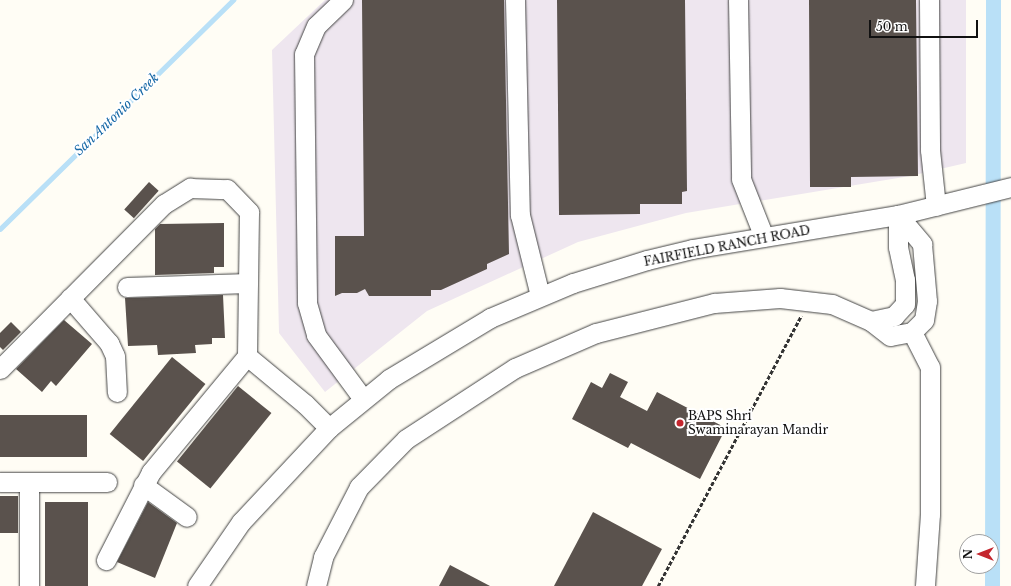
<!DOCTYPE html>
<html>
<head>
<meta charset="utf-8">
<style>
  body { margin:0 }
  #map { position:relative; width:1011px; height:586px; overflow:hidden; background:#fffdf5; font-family:"Libre Baskerville",serif }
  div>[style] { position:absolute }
  .industrial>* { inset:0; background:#eee6ef }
  .stream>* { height:4.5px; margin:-2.25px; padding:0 2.25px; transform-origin:2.25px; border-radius:2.25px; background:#b9e0f7 }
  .canal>* { height:15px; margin:-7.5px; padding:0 7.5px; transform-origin:7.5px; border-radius:7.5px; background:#b9e0f7 }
  .building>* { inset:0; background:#5a524d; transform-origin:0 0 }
  .path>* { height:2.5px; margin-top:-1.25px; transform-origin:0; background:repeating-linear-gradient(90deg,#333 0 4px,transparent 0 6px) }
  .roads { filter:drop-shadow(0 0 1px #444) drop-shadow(0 0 1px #444) }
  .minor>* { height:19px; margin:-9.5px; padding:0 9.5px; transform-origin:9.5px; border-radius:9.5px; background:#fff }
  .dots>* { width:11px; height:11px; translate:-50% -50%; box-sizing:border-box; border:2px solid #fff; border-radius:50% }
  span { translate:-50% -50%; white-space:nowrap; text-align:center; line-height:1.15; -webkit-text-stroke:4px #fff; paint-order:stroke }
  .street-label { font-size:12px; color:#111 }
  .poi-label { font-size:12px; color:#111 }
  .left { translate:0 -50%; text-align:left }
  .water-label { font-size:13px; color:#1768a6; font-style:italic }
  .north { position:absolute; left:959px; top:534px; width:40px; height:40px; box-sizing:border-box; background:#fff; border:1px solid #a0a0a0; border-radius:50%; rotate:270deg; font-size:11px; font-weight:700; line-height:16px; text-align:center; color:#111 }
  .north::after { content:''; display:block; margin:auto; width:14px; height:18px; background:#c4262e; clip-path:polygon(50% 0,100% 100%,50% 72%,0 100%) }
  .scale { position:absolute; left:869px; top:20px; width:109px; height:18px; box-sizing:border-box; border:2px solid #111; border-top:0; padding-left:5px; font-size:12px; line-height:14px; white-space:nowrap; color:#111; -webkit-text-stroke:3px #fff; paint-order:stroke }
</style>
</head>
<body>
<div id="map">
  <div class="industrial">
    <div style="clip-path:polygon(325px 0,966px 0,966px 163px,910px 176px,686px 213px,578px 242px,427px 311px,325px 392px,279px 333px,272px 50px)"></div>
  </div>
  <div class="stream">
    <div style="left:0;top:229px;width:327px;rotate:-44.5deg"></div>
  </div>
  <div class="canal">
    <div style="left:992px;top:586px;width:586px;rotate:-89.9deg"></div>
  </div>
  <div class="building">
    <div style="clip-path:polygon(362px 0,504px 0,509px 254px,487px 264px,487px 269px,441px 290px,431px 290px,431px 296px,369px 296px,365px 289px,357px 293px,342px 293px,335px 296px,335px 236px,364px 236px)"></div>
    <div style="clip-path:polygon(557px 0,685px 0,687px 191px,682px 192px,682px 204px,640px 204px,640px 214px,559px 215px)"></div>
    <div style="clip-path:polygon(809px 0,916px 0,918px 176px,851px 177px,851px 187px,810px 187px)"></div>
    <div style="left:149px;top:182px;width:13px;height:37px;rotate:42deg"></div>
    <div style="clip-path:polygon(224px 223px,224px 267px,214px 267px,214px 273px,155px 275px,155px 229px,160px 224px)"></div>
    <div style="clip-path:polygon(223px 295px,225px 338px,212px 338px,212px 344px,195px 345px,196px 353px,158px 355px,157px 345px,128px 346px,125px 298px)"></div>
    <div style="clip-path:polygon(64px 320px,92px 344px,56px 386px,51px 381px,42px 392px,16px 369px)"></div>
    <div style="clip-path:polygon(11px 322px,21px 332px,3px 350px,0 347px,0 333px)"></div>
    <div style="left:172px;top:357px;width:43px;height:99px;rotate:39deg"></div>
    <div style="clip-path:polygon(610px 373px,628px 382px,620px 397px,647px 411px,657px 392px,726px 428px,700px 479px,631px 443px,628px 448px,572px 419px,591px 382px,602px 388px)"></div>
    <div style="left:238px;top:386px;width:43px;height:97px;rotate:39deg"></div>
    <div style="left:0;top:415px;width:87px;height:42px"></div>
    <div style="left:18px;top:496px;width:37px;height:18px;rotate:90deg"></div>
    <div style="left:45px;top:502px;width:43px;height:84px"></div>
    <div style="clip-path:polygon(148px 502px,177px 523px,155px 578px,117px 562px)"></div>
    <div style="clip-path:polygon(593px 512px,662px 549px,642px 586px,554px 586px)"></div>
    <div style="clip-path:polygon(450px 565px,490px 586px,439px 586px)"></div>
  </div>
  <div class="path">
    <div style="left:658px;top:586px;width:306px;rotate:-62.1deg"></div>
  </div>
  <div class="roads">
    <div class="minor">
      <div style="left:343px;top:0;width:37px;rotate:136deg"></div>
      <div style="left:316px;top:26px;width:30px;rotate:113deg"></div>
      <div style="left:304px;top:54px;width:249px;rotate:89.3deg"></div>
      <div style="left:307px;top:303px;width:33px;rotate:74deg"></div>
      <div style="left:316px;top:335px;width:79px;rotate:53.7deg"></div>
      <div style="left:515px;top:0;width:215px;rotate:88.7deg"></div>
      <div style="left:520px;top:215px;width:83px;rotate:76.1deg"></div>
      <div style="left:738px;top:0;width:179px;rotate:89deg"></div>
      <div style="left:741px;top:179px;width:62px;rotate:68.4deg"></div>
      <div style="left:929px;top:0;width:150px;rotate:89.6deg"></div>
      <div style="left:930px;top:150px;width:56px;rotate:83.9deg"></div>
      <div style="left:898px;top:215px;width:38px;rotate:50deg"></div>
      <div style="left:922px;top:244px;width:57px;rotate:85deg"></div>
      <div style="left:927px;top:301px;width:19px;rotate:99deg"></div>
      <div style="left:924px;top:320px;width:17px;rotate:135deg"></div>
      <div style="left:912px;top:332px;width:22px;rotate:170deg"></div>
      <div style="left:890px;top:336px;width:24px;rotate:-142deg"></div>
      <div style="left:871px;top:321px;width:24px;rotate:-12deg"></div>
      <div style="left:894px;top:316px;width:16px;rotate:-47deg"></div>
      <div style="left:905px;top:304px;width:24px;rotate:-90deg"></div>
      <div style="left:905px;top:280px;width:34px;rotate:-102deg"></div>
      <div style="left:898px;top:247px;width:32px;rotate:-90deg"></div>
      <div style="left:127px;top:287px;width:121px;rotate:-1.9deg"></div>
      <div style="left:70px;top:298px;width:60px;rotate:49.1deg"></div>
      <div style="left:109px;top:343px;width:14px;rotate:65deg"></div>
      <div style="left:115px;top:356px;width:36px;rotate:87deg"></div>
      <div style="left:912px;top:332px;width:39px;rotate:63deg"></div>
      <div style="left:930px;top:367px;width:147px;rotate:90deg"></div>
      <div style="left:930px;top:514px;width:72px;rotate:94deg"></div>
      <div style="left:247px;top:356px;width:75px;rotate:39.6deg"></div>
      <div style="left:305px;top:404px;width:34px;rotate:45deg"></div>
      <div style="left:0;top:369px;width:233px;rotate:-45.2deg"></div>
      <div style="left:164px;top:204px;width:31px;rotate:-32deg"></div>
      <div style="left:190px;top:188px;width:37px;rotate:2deg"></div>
      <div style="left:227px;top:189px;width:32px;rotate:46deg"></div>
      <div style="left:249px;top:212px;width:144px;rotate:90.8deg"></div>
      <div style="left:247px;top:356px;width:151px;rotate:129.6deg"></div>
      <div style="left:151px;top:472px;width:99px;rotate:117.1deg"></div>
      <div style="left:0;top:482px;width:107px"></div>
      <div style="left:29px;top:483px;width:103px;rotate:90deg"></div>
      <div style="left:143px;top:485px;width:54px;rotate:36deg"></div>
      <div style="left:197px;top:586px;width:78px;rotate:-55.5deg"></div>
      <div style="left:241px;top:522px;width:129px;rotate:-46.9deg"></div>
      <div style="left:329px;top:428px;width:77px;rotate:-39.2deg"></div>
      <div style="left:389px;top:379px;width:118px;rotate:-31.1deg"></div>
      <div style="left:490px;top:318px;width:90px;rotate:-22.9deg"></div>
      <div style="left:573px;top:283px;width:77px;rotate:-17.3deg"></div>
      <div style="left:647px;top:260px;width:46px;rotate:-13.7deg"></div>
      <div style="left:692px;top:249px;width:209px;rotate:-9.4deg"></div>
      <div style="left:898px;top:215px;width:116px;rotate:-13.9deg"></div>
      <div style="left:316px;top:586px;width:30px;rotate:-76deg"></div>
      <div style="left:323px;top:557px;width:79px;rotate:-62.8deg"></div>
      <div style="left:359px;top:487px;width:67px;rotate:-45.6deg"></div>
      <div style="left:406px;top:439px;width:130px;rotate:-33.1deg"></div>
      <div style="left:515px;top:368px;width:88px;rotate:-23.4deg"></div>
      <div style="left:596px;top:333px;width:122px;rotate:-14.3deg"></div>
      <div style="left:714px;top:303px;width:66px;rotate:-4.3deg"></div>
      <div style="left:780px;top:298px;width:52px;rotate:6.6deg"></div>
      <div style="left:832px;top:304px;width:43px;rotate:23.6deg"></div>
    </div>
  </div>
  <div class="dots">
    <div style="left:680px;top:423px;background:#c4262e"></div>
  </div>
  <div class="street-label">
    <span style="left:727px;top:246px;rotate:-11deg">FAIRFIELD RANCH ROAD</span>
  </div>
  <div class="poi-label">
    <span class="left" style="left:688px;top:423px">BAPS Shri<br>Swaminarayan Mandir</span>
  </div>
  <div class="water-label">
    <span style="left:117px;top:115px;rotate:-44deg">San Antonio Creek</span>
  </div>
  <div class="north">N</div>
  <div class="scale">50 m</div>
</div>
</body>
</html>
